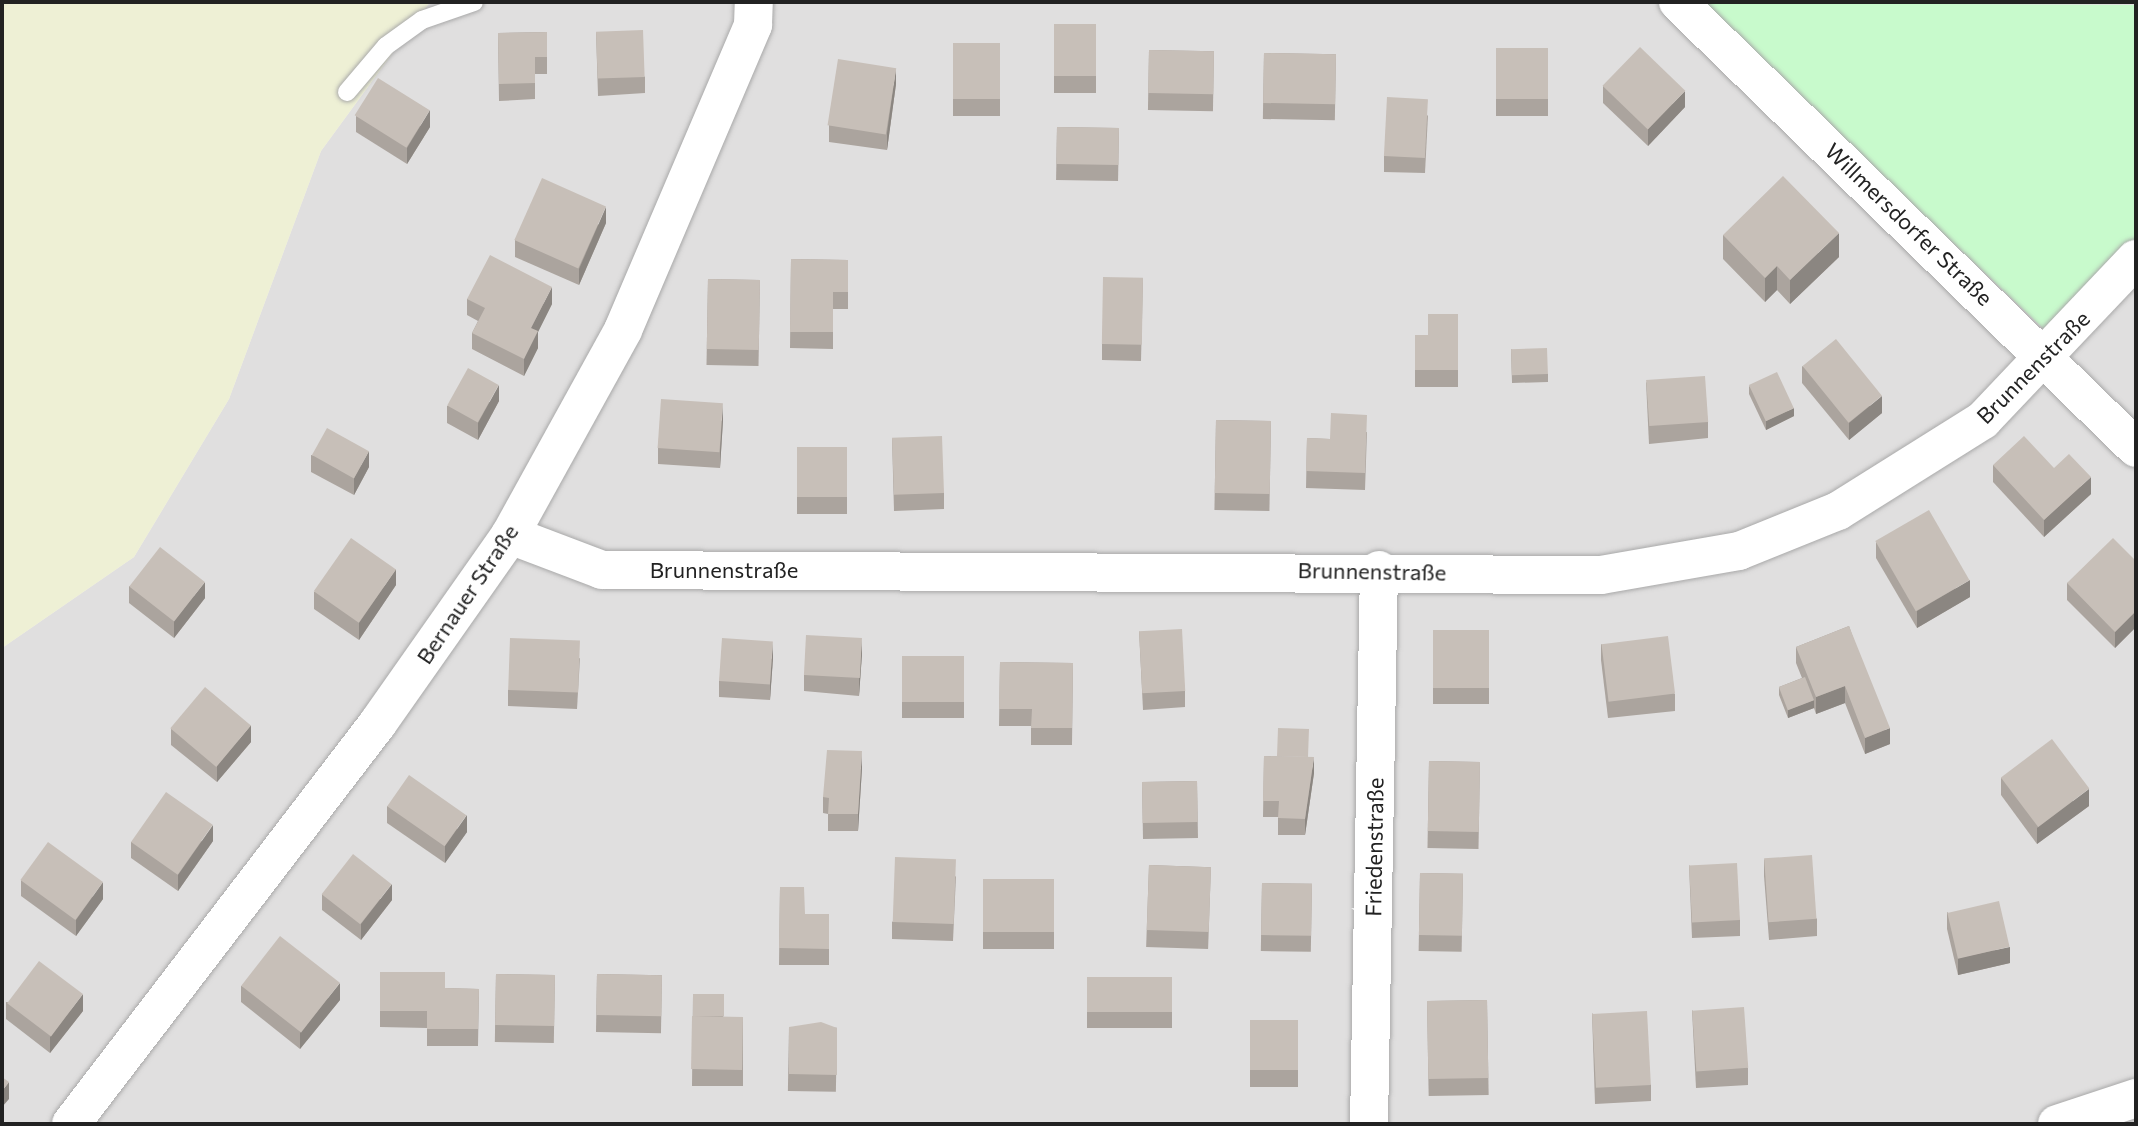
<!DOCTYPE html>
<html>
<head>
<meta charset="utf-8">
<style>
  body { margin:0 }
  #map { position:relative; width:2138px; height:1126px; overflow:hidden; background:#f2efe9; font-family:Commissioner,sans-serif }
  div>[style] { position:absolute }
  .residential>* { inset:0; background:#e0dfdf }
  .farmland>* { inset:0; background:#eef0d5 }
  .park>* { inset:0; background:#c8facc }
  .roads { filter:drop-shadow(0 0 2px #a9a9a9) drop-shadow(0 0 2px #a9a9a9) }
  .service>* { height:18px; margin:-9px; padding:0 9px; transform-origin:9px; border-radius:9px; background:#fff }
  .minor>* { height:38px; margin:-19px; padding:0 19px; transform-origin:19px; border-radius:19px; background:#fff }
  .wall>* { inset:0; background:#aba49e; transform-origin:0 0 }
  .shaded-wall>* { inset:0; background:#8b8681 }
  .building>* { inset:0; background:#c7bfb8; transform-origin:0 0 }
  span { translate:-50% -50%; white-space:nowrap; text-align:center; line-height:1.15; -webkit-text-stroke:8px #fff; paint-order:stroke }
  .street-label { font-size:22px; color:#222 }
  .frame { position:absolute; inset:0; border:4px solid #222; pointer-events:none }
</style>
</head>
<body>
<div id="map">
  <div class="residential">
    <div style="clip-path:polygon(430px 2px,2136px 2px,2136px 1124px,2px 1124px,2px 648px,134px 557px,229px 399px,321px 151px)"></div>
  </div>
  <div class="farmland">
    <div style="clip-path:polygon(2px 2px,430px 2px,321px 151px,229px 399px,134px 557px,2px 648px)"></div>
  </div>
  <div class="park">
    <div style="clip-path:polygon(1701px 3px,2136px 5px,2136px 239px,2050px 335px)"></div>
  </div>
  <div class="roads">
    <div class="service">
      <div style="left:347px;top:92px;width:60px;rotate:-49.7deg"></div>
      <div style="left:386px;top:46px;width:44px;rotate:-35.8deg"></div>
      <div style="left:422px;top:20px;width:55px;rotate:-19.1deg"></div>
    </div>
    <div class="minor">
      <div style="left:1678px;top:2px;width:639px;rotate:44.24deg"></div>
      <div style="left:510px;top:535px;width:98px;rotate:20.8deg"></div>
      <div style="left:602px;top:570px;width:999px;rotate:0.29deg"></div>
      <div style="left:1601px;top:575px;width:140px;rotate:-9.9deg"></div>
      <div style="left:1739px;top:551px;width:107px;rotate:-22deg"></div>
      <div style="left:1838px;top:511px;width:171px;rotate:-32.1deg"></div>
      <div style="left:1983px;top:420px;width:222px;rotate:-46.5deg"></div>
      <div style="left:71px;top:1124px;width:505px;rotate:-52.56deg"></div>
      <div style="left:378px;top:723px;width:230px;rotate:-54.9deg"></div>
      <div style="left:510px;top:535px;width:234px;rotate:-61.1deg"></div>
      <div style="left:623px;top:330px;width:332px;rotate:-66.9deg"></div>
      <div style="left:753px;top:25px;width:23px;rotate:-88deg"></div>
      <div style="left:1369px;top:1124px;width:554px;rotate:-88.97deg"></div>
      <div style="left:2057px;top:1124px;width:83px;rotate:-18.2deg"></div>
    </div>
  </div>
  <div class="wall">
    <div style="left:1096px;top:24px;width:69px;height:42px;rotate:90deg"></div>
    <div style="clip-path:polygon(547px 32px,547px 74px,535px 74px,535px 99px,499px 101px,498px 33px)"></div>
    <div style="clip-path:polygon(596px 32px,645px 77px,645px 93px,598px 96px)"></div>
    <div style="left:953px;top:43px;width:47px;height:73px"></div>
    <div style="left:1548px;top:48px;width:68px;height:52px;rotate:90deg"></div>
    <div style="left:1149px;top:50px;width:65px;height:60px;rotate:1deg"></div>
    <div style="left:1264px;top:53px;width:72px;height:66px;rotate:1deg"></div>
    <div style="clip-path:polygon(896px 84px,887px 150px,829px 142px,829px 125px)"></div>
    <div style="clip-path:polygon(1603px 86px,1685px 107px,1648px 146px,1603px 103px)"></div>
    <div style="clip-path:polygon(1428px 115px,1425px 173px,1384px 172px,1384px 156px)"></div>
    <div style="clip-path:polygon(356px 116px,430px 127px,407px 164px,356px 132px)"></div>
    <div style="left:1057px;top:127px;width:62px;height:53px;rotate:1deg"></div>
    <div style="clip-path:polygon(606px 223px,579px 285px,515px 257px,515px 240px)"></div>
    <div style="clip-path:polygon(1723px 235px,1839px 257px,1790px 304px,1777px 290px,1765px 302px,1723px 259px)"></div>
    <div style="clip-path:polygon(791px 259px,848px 260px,848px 309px,833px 309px,833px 349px,790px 348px)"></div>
    <div style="clip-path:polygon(1143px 278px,1141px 361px,1102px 360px,1102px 344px)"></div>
    <div style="left:708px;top:279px;width:52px;height:86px;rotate:1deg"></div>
    <div style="clip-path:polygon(467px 299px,552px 304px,538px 332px,538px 348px,524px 376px,472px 349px,472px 333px,478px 321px,467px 315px)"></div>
    <div style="clip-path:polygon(1458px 314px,1458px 387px,1415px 387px,1415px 335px,1428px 335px)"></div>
    <div style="clip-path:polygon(1511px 349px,1548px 374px,1548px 382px,1512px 383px)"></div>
    <div style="clip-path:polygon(1802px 366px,1882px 413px,1849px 440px,1802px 383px)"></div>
    <div style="clip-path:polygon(1646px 382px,1708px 422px,1708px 438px,1649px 444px)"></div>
    <div style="clip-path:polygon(1749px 386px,1794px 416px,1766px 430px,1749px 394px)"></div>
    <div style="clip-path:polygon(499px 401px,478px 440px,447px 423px,447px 406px)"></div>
    <div style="clip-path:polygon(723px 420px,720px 468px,658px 464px,658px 448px)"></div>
    <div style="left:1216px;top:420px;width:55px;height:90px;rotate:1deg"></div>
    <div style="clip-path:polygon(1367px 432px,1365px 490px,1306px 488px,1307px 438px,1330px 439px)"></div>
    <div style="clip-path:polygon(892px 438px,944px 493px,944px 509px,894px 511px)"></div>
    <div style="left:797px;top:447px;width:50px;height:67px"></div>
    <div style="clip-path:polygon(311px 455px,369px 467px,354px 495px,311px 472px)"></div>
    <div style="clip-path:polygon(1993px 465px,2054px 468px,2091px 494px,2044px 537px,1993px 482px)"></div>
    <div style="clip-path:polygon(1876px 542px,1970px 597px,1917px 628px,1876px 558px)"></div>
    <div style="clip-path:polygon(2136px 561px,2136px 627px,2115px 648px,2067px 600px,2067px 583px)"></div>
    <div style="clip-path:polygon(396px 585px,359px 640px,314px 609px,314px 592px)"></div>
    <div style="clip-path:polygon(129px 586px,205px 598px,174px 638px,129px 603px)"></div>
    <div style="clip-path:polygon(1849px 626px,1890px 744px,1865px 754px,1845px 703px,1816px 714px,1814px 708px,1788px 718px,1779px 695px,1779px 687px,1802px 678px,1796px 663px,1796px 647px)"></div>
    <div style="left:1433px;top:630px;width:56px;height:74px"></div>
    <div style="clip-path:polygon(1139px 631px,1185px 691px,1185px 707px,1143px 710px)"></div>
    <div style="clip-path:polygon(1601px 644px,1675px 694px,1675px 711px,1608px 718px,1601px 660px)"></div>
    <div style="clip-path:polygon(862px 654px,859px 696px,804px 691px,804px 675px)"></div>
    <div style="left:902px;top:656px;width:62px;height:62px"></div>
    <div style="clip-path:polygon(580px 658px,577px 709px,508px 706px,508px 690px)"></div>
    <div style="clip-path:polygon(773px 658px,770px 700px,719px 697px,719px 681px)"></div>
    <div style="clip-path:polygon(1000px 662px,1073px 663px,1072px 745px,1031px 745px,1031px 726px,999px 726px)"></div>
    <div style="clip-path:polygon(171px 729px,251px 742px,217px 782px,171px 745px)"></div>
    <div style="clip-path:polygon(1264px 756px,1309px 757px,1314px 773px,1305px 835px,1278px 835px,1278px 817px,1263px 817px)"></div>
    <div style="left:1429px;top:761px;width:51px;height:87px;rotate:1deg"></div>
    <div style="clip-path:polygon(862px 768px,858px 831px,828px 831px,828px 814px,823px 813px,823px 797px)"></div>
    <div style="clip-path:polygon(2001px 778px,2089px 806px,2037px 844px,2001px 795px)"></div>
    <div style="left:1197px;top:781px;width:57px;height:55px;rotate:89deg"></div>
    <div style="clip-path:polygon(387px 806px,467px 832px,445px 863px,387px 823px)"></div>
    <div style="clip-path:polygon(213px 841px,178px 891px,131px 858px,131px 842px)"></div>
    <div style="clip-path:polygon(1764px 859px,1817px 919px,1817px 936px,1769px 940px,1764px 876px)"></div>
    <div style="left:1149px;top:865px;width:62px;height:82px;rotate:2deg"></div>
    <div style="clip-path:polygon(1689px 865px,1740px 920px,1740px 936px,1692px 938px)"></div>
    <div style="left:1420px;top:873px;width:43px;height:78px;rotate:1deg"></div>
    <div style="clip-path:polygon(956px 876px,953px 941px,892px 939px,892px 922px)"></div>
    <div style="left:983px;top:879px;width:71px;height:70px"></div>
    <div style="clip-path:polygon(21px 880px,103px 899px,76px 936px,21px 896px)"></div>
    <div style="left:1262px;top:883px;width:50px;height:68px;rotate:1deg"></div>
    <div style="clip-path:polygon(780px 887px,805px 914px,829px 914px,829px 965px,779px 965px)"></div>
    <div style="clip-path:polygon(322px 894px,392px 900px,361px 940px,322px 910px)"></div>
    <div style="clip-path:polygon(1947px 912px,2010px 963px,1958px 975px,1947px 929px)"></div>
    <div style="clip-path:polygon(380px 972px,445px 988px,479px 989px,478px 1046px,427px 1046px,427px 1028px,380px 1027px)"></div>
    <div style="left:496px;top:974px;width:59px;height:68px;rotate:1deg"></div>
    <div style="left:597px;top:974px;width:65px;height:58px;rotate:1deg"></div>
    <div style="left:1172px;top:977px;width:51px;height:85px;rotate:90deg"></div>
    <div style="clip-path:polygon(241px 986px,340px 1000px,300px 1049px,241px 1002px)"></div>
    <div style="clip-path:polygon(693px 994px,724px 1017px,743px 1017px,743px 1086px,692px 1086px)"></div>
    <div style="left:1487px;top:1000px;width:95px;height:60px;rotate:89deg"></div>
    <div style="clip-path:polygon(6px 1002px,83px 1011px,50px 1053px,6px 1019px)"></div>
    <div style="clip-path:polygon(1692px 1010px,1748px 1068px,1748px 1085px,1696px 1088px)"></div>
    <div style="clip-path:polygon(1592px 1013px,1651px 1085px,1651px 1101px,1595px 1104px)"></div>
    <div style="left:1250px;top:1020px;width:48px;height:67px"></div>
    <div style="left:789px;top:1027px;width:48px;height:64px;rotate:1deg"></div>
  </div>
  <div class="shaded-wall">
    <div style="clip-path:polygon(896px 68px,896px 84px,887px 150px,887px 133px)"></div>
    <div style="clip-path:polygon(1685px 91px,1685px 107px,1648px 146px,1648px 129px)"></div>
    <div style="clip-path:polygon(430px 110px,430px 127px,407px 164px,407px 148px)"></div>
    <div style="clip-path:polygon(606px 207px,606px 223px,579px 285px,579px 269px)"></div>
    <div style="clip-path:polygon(1839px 233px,1839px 257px,1790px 304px,1790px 280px)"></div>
    <div style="clip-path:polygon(1777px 266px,1777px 290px,1765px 302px,1765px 278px)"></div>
    <div style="clip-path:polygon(552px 287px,552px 304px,538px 332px,538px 348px,524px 376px,524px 359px,531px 328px)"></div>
    <div style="clip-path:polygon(499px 385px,499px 401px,478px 440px,478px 423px)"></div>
    <div style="clip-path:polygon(1882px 396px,1882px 413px,1849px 440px,1849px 423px)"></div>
    <div style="clip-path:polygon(723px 403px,723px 420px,720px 468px,720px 451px)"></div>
    <div style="clip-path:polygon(1794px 408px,1794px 416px,1766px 430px,1766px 421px)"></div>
    <div style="clip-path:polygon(369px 451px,369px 467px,354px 495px,354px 478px)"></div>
    <div style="clip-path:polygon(2091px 477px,2091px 494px,2044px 537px,2044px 520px)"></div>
    <div style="clip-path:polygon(396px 569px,396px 585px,359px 640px,359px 623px)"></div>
    <div style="clip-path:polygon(1970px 580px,1970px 597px,1917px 628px,1917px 611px)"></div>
    <div style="clip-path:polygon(205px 582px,205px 598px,174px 638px,174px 621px)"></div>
    <div style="clip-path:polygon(2136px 611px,2136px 627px,2115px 648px,2115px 632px)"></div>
    <div style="clip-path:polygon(862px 638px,862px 654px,859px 696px,859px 679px)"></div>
    <div style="clip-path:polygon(773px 642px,773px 658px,770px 700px,770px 683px)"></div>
    <div style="clip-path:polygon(1845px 686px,1845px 703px,1816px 714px,1816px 697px)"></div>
    <div style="clip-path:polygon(1814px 700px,1814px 708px,1788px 718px,1788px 710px)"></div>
    <div style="clip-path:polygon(251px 725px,251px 742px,217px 782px,217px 766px)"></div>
    <div style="clip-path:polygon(1890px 728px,1890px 744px,1865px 754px,1865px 738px)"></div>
    <div style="clip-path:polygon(862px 751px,862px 768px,858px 831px,858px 814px)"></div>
    <div style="clip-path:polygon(1314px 757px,1314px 773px,1305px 835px,1305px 819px)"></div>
    <div style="clip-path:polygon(2089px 789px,2089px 806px,2037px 844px,2037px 828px)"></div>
    <div style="clip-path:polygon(467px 815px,467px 832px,445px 863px,445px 846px)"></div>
    <div style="clip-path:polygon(213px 825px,213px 841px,178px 891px,178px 875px)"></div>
    <div style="clip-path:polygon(103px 882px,103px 899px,76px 936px,76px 920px)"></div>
    <div style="clip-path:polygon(392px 884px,392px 900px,361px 940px,361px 924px)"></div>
    <div style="clip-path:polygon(2010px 947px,2010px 963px,1958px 975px,1958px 958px)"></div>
    <div style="clip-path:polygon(340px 983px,340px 1000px,300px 1049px,300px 1033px)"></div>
    <div style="clip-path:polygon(83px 994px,83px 1011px,50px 1053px,50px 1037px)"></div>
    <div style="clip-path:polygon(9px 1082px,9px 1099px,2px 1107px,2px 1091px)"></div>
  </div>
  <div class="building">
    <div style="left:1096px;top:24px;width:52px;height:42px;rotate:90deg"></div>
    <div style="left:643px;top:30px;width:47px;height:47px;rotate:88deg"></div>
    <div style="clip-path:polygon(547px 32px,547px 57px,535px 57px,535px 83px,499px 84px,498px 33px)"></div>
    <div style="left:953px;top:43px;width:47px;height:56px"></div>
    <div style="left:1640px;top:47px;width:63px;height:54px;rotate:44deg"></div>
    <div style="left:1548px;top:48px;width:51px;height:52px;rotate:90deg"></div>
    <div style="left:1149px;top:50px;width:65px;height:43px;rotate:1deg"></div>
    <div style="left:1264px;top:53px;width:72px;height:50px;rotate:1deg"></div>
    <div style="left:838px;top:59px;width:59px;height:67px;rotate:9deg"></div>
    <div style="left:378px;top:78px;width:61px;height:44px;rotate:32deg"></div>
    <div style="left:1387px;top:97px;width:41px;height:59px;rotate:3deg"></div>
    <div style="left:1057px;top:127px;width:62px;height:37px;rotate:1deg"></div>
    <div style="clip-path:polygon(1783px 176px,1839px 233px,1790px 280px,1777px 266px,1765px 278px,1723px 235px)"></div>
    <div style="left:542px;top:178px;width:70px;height:68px;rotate:24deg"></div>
    <div style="clip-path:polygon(490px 255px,552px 287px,531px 328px,538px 331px,524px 359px,472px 333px,485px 308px,467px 299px)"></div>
    <div style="clip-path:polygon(791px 259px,848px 260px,848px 292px,833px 292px,833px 332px,790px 332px)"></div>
    <div style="left:1103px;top:277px;width:40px;height:67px;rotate:1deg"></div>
    <div style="left:708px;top:279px;width:52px;height:70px;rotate:1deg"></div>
    <div style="clip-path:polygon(1428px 314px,1458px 314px,1458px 370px,1415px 370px,1415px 335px,1428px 335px)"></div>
    <div style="left:1836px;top:339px;width:73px;height:43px;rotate:51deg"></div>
    <div style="left:1547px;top:348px;width:26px;height:36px;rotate:88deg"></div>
    <div style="left:468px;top:368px;width:35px;height:43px;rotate:29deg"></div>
    <div style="left:1777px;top:372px;width:40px;height:31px;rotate:65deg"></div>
    <div style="left:1705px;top:376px;width:46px;height:59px;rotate:86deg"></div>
    <div style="left:661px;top:399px;width:62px;height:49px;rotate:4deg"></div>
    <div style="clip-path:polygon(1331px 413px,1367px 415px,1365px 473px,1306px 471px,1307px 438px,1330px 439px)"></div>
    <div style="left:1216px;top:420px;width:55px;height:73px;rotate:1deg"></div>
    <div style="left:327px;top:428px;width:48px;height:31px;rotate:29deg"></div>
    <div style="left:942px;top:436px;width:57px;height:50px;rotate:88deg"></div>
    <div style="clip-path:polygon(2024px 436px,2054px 468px,2069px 454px,2091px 477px,2044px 520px,1993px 465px)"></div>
    <div style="left:797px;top:447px;width:50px;height:50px"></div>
    <div style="left:1929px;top:510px;width:81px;height:62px;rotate:60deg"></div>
    <div style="left:351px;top:538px;width:55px;height:65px;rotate:35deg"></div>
    <div style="clip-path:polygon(2113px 538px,2136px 561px,2136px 611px,2115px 632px,2067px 583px)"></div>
    <div style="left:160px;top:547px;width:57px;height:50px;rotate:38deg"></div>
    <div style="clip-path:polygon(1849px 626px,1890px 728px,1865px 738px,1845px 686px,1816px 697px,1796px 647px)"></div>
    <div style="left:1182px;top:629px;width:62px;height:43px;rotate:87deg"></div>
    <div style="left:1433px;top:630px;width:56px;height:58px"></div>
    <div style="left:806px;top:635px;width:56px;height:40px;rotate:3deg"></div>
    <div style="left:1668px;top:636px;width:58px;height:67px;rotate:83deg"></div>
    <div style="left:510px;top:638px;width:70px;height:52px;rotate:2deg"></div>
    <div style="left:722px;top:638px;width:51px;height:43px;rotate:4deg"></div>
    <div style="left:902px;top:656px;width:62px;height:46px"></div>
    <div style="clip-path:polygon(1000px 662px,1073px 663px,1072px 728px,1031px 728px,1032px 709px,999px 709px)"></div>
    <div style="left:1805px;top:677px;width:25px;height:28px;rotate:69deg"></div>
    <div style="left:205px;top:687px;width:60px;height:54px;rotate:40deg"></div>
    <div style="left:1278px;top:728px;width:31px;height:28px;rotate:2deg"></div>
    <div style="left:2052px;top:739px;width:62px;height:64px;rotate:53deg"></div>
    <div style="clip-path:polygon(827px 750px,862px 751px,858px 814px,828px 814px,829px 798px,823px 797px)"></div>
    <div style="clip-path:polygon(1264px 756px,1314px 757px,1305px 819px,1278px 818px,1279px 801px,1263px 801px)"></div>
    <div style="left:1429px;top:761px;width:51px;height:70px;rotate:1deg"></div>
    <div style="left:409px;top:775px;width:70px;height:38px;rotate:35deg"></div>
    <div style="left:1197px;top:781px;width:41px;height:55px;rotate:89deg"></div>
    <div style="left:166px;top:792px;width:57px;height:61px;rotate:35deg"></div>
    <div style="left:48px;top:842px;width:68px;height:47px;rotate:36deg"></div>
    <div style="left:353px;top:854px;width:49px;height:51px;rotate:38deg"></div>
    <div style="left:1812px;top:855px;width:64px;height:48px;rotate:86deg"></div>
    <div style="left:895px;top:857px;width:61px;height:65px;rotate:2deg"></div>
    <div style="left:1737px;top:863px;width:57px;height:48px;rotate:87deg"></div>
    <div style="left:1149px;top:865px;width:62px;height:65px;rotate:2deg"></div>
    <div style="left:1420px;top:873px;width:43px;height:62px;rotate:1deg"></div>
    <div style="left:983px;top:879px;width:71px;height:53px"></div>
    <div style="left:1262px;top:883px;width:50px;height:52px;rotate:1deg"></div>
    <div style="clip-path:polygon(780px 887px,804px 887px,805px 914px,829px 914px,829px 949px,779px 948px)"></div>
    <div style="left:1999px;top:901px;width:47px;height:53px;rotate:77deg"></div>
    <div style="left:280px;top:936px;width:76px;height:63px;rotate:38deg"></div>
    <div style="left:39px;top:961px;width:55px;height:53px;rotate:37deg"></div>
    <div style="clip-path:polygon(380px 972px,445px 972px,445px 988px,479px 989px,478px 1029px,427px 1029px,427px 1011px,380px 1011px)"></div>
    <div style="left:496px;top:974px;width:59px;height:51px;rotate:1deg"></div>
    <div style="left:597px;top:974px;width:65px;height:41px;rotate:1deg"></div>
    <div style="left:1172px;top:977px;width:35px;height:85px;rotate:90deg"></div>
    <div style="left:693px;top:994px;width:31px;height:22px"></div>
    <div style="left:1487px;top:1000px;width:78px;height:60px;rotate:89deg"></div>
    <div style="left:1744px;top:1007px;width:61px;height:52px;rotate:86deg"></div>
    <div style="left:1647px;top:1011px;width:74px;height:55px;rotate:87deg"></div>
    <div style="left:692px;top:1016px;width:51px;height:53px;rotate:1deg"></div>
    <div style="left:1250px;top:1020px;width:48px;height:50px"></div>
    <div style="clip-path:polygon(821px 1022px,837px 1028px,837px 1075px,789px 1074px,789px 1027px)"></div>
    <div style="clip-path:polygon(2px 1077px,9px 1082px,2px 1091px)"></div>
  </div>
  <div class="street-label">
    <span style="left:1909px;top:224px;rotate:44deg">Willmersdorfer Straße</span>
    <span style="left:2033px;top:367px;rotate:-45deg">Brunnenstraße</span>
    <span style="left:724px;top:570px">Brunnenstraße</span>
    <span style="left:1372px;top:571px;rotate:1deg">Brunnenstraße</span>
    <span style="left:467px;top:594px;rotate:-56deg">Bernauer Straße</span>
    <span style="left:1374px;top:847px;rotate:-89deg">Friedenstraße</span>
  </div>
  <div class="frame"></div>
</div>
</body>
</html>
